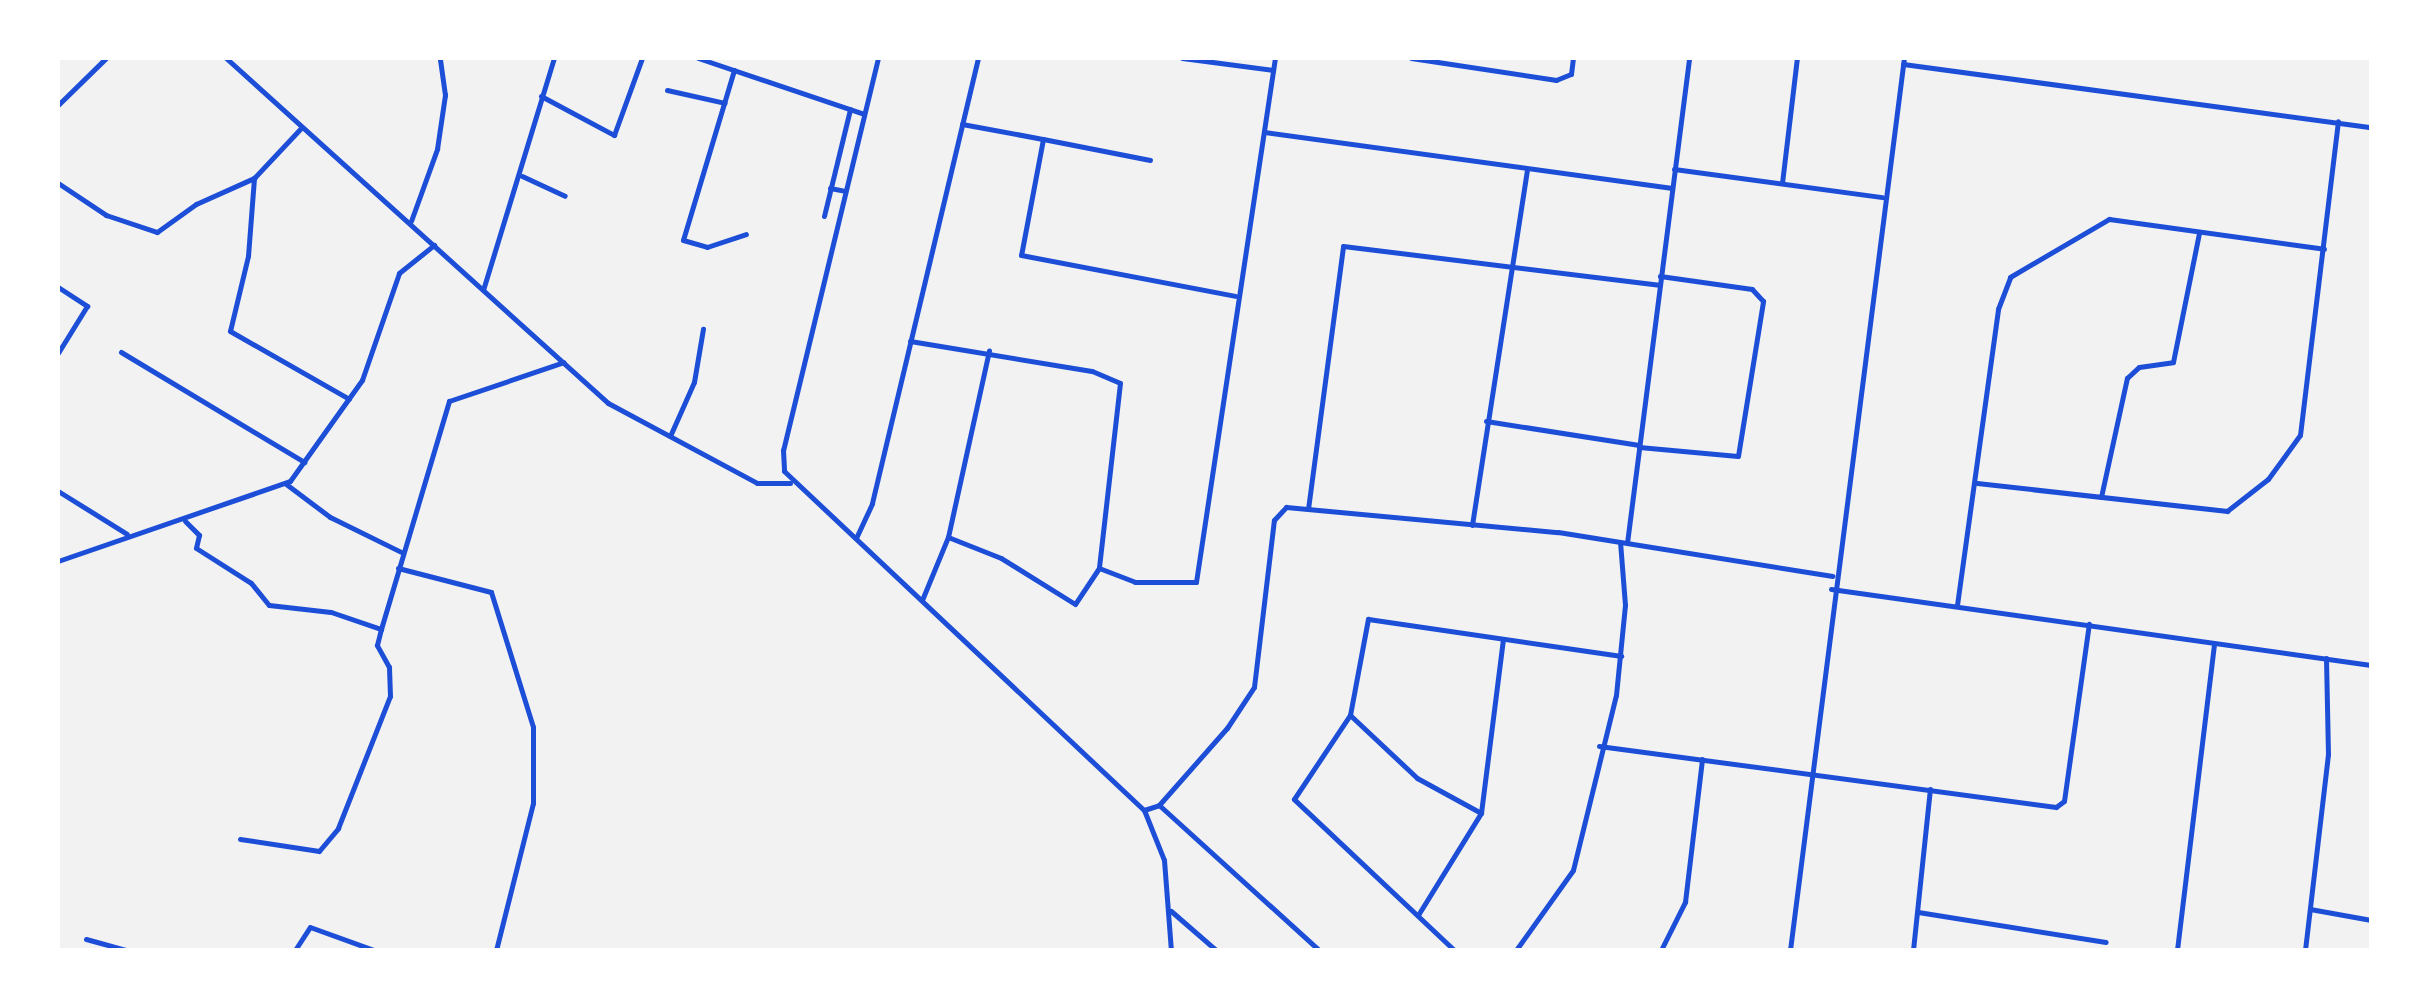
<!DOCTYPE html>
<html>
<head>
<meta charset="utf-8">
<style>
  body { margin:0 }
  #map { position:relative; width:2429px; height:1008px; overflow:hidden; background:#f2f2f2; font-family:Arial,sans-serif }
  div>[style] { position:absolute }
  .minor>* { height:5px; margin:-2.5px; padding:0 2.5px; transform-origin:2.5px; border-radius:2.5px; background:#1d4ed8 }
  span { translate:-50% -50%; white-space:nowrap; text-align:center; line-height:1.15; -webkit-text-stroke:6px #fff; paint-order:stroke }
  .frame { position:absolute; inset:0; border:60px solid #fff; pointer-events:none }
</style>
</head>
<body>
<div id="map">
  <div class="minor">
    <div style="left:226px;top:58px;width:515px;rotate:42.09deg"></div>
    <div style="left:608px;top:403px;width:169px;rotate:28.2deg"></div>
    <div style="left:757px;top:483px;width:33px"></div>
    <div style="left:698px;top:58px;width:175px;rotate:18.6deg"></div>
    <div style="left:878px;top:58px;width:403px;rotate:103.6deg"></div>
    <div style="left:783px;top:450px;width:21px;rotate:87deg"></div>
    <div style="left:784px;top:471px;width:494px;rotate:43.3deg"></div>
    <div style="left:1144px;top:810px;width:54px;rotate:68.2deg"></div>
    <div style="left:1164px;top:860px;width:90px;rotate:85.6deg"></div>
    <div style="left:1182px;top:58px;width:92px;rotate:7.5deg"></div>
    <div style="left:1411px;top:58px;width:147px;rotate:8.6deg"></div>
    <div style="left:1556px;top:80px;width:16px;rotate:-22deg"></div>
    <div style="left:1571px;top:74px;width:16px;rotate:-83deg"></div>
    <div style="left:1903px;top:64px;width:472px;rotate:7.7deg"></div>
    <div style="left:734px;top:70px;width:177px;rotate:106.7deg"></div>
    <div style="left:683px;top:240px;width:25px;rotate:16deg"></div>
    <div style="left:707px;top:247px;width:41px;rotate:-18.4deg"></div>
    <div style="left:667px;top:90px;width:59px;rotate:12.6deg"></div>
    <div style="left:541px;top:96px;width:83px;rotate:28.1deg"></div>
    <div style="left:614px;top:135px;width:82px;rotate:-70deg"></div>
    <div style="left:58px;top:105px;width:67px;rotate:-44.4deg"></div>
    <div style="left:962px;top:124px;width:82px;rotate:10.5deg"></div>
    <div style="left:1043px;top:139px;width:118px;rotate:100.7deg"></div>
    <div style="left:1021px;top:255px;width:218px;rotate:10.8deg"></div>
    <div style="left:1264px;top:132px;width:412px;rotate:7.8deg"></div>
    <div style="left:1043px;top:139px;width:109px;rotate:11.1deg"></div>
    <div style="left:1674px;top:169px;width:210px;rotate:7.7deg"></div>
    <div style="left:522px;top:176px;width:47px;rotate:24.9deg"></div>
    <div style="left:254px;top:178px;width:78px;rotate:94.4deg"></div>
    <div style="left:248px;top:256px;width:77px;rotate:103.5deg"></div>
    <div style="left:230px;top:331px;width:137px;rotate:29.7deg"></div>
    <div style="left:58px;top:183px;width:58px;rotate:33.7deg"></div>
    <div style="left:106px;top:215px;width:54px;rotate:18.4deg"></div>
    <div style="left:157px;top:232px;width:48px;rotate:-35.7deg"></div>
    <div style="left:196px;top:204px;width:64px;rotate:-24.1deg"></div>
    <div style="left:254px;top:178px;width:69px;rotate:-46.8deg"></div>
    <div style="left:1782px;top:183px;width:126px;rotate:-83.2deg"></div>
    <div style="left:830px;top:188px;width:15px;rotate:11deg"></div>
    <div style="left:824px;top:216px;width:110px;rotate:-76.3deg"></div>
    <div style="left:411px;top:221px;width:77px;rotate:-70.1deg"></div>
    <div style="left:437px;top:149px;width:55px;rotate:-81.6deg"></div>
    <div style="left:445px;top:95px;width:37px;rotate:-98deg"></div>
    <div style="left:58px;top:287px;width:35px;rotate:33deg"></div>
    <div style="left:87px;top:306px;width:55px;rotate:121.7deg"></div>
    <div style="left:483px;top:290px;width:243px;rotate:-73deg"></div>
    <div style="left:910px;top:341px;width:184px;rotate:9.4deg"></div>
    <div style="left:1092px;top:371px;width:30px;rotate:23deg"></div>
    <div style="left:1120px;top:383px;width:186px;rotate:96.5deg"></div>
    <div style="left:1099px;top:568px;width:43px;rotate:123.7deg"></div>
    <div style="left:1075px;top:604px;width:87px;rotate:-148.1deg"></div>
    <div style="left:1001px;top:558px;width:57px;rotate:-158.4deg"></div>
    <div style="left:121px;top:352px;width:214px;rotate:31deg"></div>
    <div style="left:1486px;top:421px;width:155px;rotate:8.9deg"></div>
    <div style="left:670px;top:436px;width:59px;rotate:-66deg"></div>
    <div style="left:694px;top:382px;width:54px;rotate:-80.4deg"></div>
    <div style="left:1639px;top:447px;width:99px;rotate:5.2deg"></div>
    <div style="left:1738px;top:456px;width:157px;rotate:-80.8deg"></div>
    <div style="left:1763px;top:301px;width:16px;rotate:-133deg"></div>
    <div style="left:1752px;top:289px;width:93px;rotate:-172deg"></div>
    <div style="left:1977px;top:483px;width:252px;rotate:6.4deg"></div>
    <div style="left:2227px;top:511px;width:52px;rotate:-38deg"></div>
    <div style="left:2268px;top:479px;width:54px;rotate:-54deg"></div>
    <div style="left:2300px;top:435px;width:316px;rotate:-83.1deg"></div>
    <div style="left:286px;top:484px;width:55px;rotate:36.9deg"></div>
    <div style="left:330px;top:517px;width:79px;rotate:26.2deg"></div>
    <div style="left:58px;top:491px;width:81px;rotate:31.9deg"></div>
    <div style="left:2101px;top:497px;width:122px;rotate:-77.7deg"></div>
    <div style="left:2127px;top:378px;width:16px;rotate:-43deg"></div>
    <div style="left:2139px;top:367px;width:34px;rotate:-8deg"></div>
    <div style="left:2173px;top:362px;width:132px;rotate:-78.6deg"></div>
    <div style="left:1308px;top:509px;width:265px;rotate:-82.4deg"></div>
    <div style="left:1343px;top:246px;width:318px;rotate:7deg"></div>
    <div style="left:185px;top:521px;width:20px;rotate:45deg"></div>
    <div style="left:199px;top:535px;width:13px;rotate:103deg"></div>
    <div style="left:196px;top:548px;width:65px;rotate:32.5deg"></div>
    <div style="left:251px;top:583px;width:28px;rotate:51deg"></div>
    <div style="left:269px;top:605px;width:62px;rotate:6.4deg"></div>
    <div style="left:331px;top:612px;width:53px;rotate:18.8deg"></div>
    <div style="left:381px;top:629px;width:238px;rotate:-73.4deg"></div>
    <div style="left:449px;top:401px;width:121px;rotate:-18.7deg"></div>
    <div style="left:1472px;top:525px;width:358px;rotate:-81.2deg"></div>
    <div style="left:856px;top:538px;width:38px;rotate:-65deg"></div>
    <div style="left:872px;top:503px;width:457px;rotate:-76.6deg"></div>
    <div style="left:1627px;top:543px;width:489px;rotate:-82.7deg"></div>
    <div style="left:58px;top:561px;width:245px;rotate:-19deg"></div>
    <div style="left:290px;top:481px;width:124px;rotate:-54.5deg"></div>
    <div style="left:362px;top:380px;width:113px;rotate:-70.9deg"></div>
    <div style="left:399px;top:273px;width:45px;rotate:-38.7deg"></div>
    <div style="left:398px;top:568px;width:96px;rotate:14.5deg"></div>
    <div style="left:491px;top:592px;width:141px;rotate:72.7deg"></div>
    <div style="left:533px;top:727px;width:76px;rotate:90deg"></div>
    <div style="left:533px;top:803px;width:152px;rotate:104.1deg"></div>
    <div style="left:1099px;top:568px;width:39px;rotate:21deg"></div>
    <div style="left:1135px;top:582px;width:61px"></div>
    <div style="left:1196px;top:582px;width:530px;rotate:-81.43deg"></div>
    <div style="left:1831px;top:589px;width:545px;rotate:8.01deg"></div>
    <div style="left:922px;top:600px;width:68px;rotate:-67.6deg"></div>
    <div style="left:948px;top:537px;width:191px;rotate:-77.6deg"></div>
    <div style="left:1957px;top:605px;width:299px;rotate:-82.1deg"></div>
    <div style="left:1998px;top:309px;width:34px;rotate:-69deg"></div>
    <div style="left:2010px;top:277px;width:115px;rotate:-30.4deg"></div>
    <div style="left:2109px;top:219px;width:217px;rotate:7.9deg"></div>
    <div style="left:1350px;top:715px;width:92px;rotate:43.2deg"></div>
    <div style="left:1417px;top:778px;width:73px;rotate:28.7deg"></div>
    <div style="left:1599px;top:746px;width:461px;rotate:7.6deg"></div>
    <div style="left:2056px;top:807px;width:10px;rotate:-37deg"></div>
    <div style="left:2064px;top:801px;width:179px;rotate:-82deg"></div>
    <div style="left:1159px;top:805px;width:216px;rotate:42.2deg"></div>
    <div style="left:1144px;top:810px;width:16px;rotate:-18deg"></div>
    <div style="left:1159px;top:805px;width:103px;rotate:-48.6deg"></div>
    <div style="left:1227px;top:728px;width:49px;rotate:-56.6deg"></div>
    <div style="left:1254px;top:687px;width:168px;rotate:-83.2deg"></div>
    <div style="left:1274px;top:520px;width:18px;rotate:-47deg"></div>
    <div style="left:1286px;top:507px;width:273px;rotate:5.3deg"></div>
    <div style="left:1558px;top:532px;width:278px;rotate:9.1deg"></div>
    <div style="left:240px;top:839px;width:80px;rotate:8.6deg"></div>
    <div style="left:319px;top:851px;width:30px;rotate:-50deg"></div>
    <div style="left:338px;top:828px;width:142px;rotate:-68.5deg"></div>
    <div style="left:390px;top:696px;width:29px;rotate:-92deg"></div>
    <div style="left:389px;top:667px;width:25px;rotate:-119deg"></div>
    <div style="left:377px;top:645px;width:16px;rotate:-76deg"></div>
    <div style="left:2310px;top:909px;width:62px;rotate:10.2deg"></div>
    <div style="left:1171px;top:911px;width:60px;rotate:40.9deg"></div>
    <div style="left:1918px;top:912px;width:190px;rotate:9.1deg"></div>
    <div style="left:1418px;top:915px;width:120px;rotate:-58.3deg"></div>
    <div style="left:1481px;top:813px;width:175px;rotate:-82.8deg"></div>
    <div style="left:86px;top:939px;width:41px;rotate:15.4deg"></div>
    <div style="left:295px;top:950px;width:27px;rotate:-57deg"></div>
    <div style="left:310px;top:927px;width:68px;rotate:19.8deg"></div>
    <div style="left:1454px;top:950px;width:220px;rotate:-136.7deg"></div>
    <div style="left:1294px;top:799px;width:101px;rotate:-56.3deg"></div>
    <div style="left:1350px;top:715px;width:98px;rotate:-79.4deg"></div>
    <div style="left:1368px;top:619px;width:256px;rotate:8.3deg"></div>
    <div style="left:1516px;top:950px;width:98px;rotate:-54.5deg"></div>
    <div style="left:1573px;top:870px;width:180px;rotate:-76.2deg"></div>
    <div style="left:1616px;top:695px;width:90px;rotate:-84.3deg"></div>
    <div style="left:1625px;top:605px;width:63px;rotate:-94.5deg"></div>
    <div style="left:1661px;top:950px;width:54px;rotate:-63.4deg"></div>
    <div style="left:1685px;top:902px;width:144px;rotate:-83.2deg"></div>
    <div style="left:1790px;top:950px;width:899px;rotate:-82.72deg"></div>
    <div style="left:1913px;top:950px;width:162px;rotate:-84deg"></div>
    <div style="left:2177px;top:950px;width:308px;rotate:-83.1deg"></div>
    <div style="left:2305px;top:950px;width:197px;rotate:-83.3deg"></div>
    <div style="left:2328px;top:754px;width:96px;rotate:-91.2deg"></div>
  </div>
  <div class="frame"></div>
</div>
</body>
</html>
